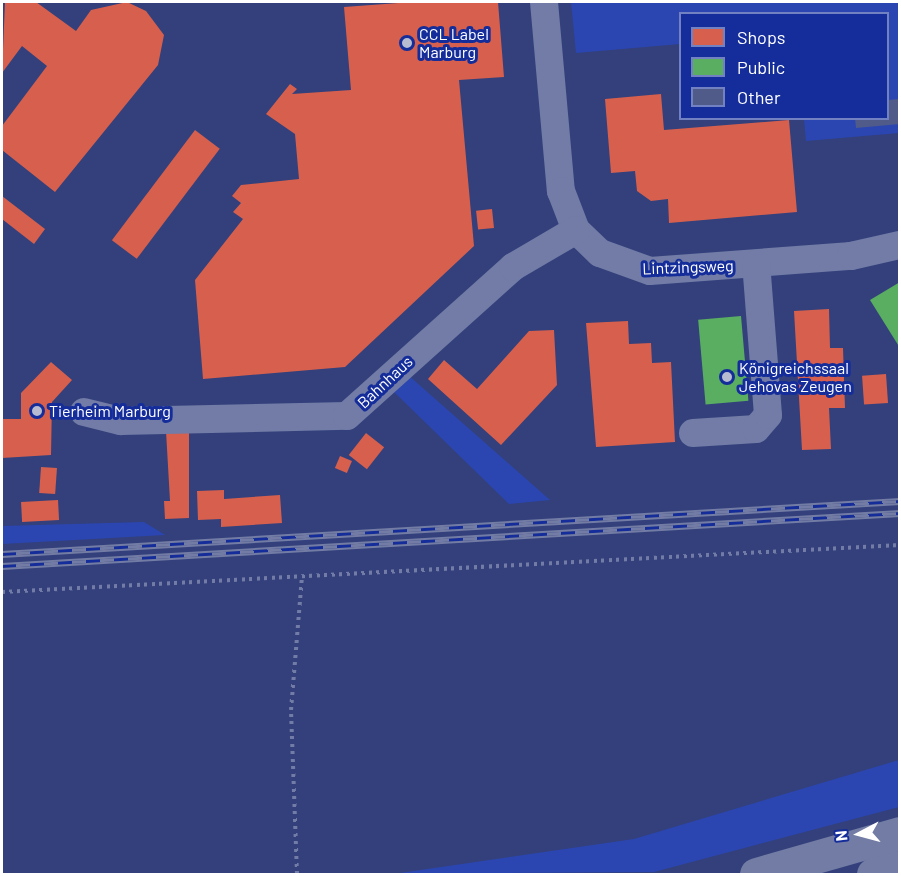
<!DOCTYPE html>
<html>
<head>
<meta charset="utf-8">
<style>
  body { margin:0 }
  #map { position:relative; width:901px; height:876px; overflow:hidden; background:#33407b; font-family:Barlow,sans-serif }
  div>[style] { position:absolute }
  .green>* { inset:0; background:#2b46b1 }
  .shops>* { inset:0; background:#d6604d; transform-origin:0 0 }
  .public>* { inset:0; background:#5aae61; transform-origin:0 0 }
  .building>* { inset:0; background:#505b8a }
  .path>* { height:4px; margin-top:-2px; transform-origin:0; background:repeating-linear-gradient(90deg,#727ca6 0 3px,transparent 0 7.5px) }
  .minor>* { height:28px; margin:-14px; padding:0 14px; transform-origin:14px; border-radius:14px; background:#727ca6 }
  .highway>* { height:33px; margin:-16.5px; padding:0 16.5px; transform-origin:16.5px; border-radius:16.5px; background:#737ca4 }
  .rail>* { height:7px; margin-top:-3.5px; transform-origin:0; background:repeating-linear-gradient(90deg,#142d9a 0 14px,#737ca4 0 28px); box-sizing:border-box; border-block:2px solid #737ca4 }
  .dots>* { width:16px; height:16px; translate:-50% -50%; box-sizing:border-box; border:3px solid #142d9a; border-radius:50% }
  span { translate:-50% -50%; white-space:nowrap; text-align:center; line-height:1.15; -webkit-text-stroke:6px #142d9a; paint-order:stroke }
  .poi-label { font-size:16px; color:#fff }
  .left { translate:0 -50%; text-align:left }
  .street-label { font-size:16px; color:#fff }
  .frame { position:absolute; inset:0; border:3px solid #fff; pointer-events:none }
  .legend { position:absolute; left:679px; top:12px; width:210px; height:108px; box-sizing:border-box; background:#142d9a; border:2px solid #7281c2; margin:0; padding:8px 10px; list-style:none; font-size:18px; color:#fff }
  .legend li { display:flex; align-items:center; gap:12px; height:30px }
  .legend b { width:30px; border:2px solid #7281c2 }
  .north { position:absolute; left:829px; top:804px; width:60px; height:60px; -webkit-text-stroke:4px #142d9a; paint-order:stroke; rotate:264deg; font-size:16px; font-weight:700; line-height:24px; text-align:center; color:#fff }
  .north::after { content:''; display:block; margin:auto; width:21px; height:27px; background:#fff; clip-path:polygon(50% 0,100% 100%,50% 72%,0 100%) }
</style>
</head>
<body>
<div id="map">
  <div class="green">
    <div style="clip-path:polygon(571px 2px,899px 2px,899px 133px,806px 141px,804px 119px,888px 118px,888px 14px,680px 14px,680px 44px,576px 53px)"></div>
    <div style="clip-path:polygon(408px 375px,550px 500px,509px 504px,393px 391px)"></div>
    <div style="clip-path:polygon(144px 522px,165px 535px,2px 544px,2px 526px)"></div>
    <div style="clip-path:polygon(899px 760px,899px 807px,654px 872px,393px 874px,634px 839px)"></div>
  </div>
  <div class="shops">
    <div style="clip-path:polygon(5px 2px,36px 2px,76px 31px,91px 10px,127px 2px,146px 11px,164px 35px,158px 65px,55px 192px,2px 150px,2px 126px,47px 66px,22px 46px,2px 73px)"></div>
    <div style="clip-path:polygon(412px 2px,498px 2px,504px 77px,459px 80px,474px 246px,345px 367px,203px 379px,195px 280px,243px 219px,233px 212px,241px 203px,232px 196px,241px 185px,299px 179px,295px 134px,266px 114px,290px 84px,297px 89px,292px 94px,351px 90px,344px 7px)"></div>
    <div style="clip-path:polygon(661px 94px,664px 130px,789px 120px,797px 212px,669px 223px,668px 199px,651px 201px,637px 191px,635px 171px,611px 173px,605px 99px)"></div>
    <div style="left:195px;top:130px;width:31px;height:138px;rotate:37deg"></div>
    <div style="clip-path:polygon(2px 196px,45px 229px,34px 244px,2px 219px)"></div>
    <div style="left:492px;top:209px;width:19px;height:16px;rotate:84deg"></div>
    <div style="clip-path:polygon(829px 309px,830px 348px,843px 348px,845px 408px,829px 408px,831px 449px,802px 450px,794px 311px)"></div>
    <div style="clip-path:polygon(628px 321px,629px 344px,651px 343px,652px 363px,671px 362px,675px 442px,596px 447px,586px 323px)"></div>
    <div style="clip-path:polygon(554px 330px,557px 385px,501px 445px,428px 379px,444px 360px,477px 389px,529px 331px)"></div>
    <div style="clip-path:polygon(51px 362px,72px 380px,52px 402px,51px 455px,2px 458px,2px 419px,21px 419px,21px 393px)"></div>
    <div style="left:886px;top:374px;width:29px;height:24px;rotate:86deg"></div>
    <div style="clip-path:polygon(189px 430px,189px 518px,165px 519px,164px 501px,170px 501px,166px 431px)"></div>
    <div style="left:366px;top:433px;width:23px;height:28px;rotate:38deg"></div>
    <div style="left:340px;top:456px;width:13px;height:13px;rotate:23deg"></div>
    <div style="left:41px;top:467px;width:16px;height:26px;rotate:4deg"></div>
    <div style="clip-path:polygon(224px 490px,224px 499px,280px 495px,282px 523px,221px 527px,221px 519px,198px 520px,197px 491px)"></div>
    <div style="left:58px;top:500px;width:20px;height:37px;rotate:87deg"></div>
  </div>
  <div class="public">
    <div style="clip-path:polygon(900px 282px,900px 348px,870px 300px)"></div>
    <div style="left:741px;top:316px;width:85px;height:43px;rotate:85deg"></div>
  </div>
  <div class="building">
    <div style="clip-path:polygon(900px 99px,900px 124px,856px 128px,855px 118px,888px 118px,888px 100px)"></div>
  </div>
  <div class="path">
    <div style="left:2px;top:592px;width:899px;rotate:-3deg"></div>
    <div style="left:297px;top:874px;width:164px;rotate:-92.1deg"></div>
    <div style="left:291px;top:710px;width:135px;rotate:-85.3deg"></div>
  </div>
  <div class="minor">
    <div style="left:544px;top:2px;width:190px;rotate:84.9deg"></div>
    <div style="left:561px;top:191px;width:42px;rotate:69deg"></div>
    <div style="left:576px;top:230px;width:33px;rotate:44deg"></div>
    <div style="left:600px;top:253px;width:53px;rotate:19.8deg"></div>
    <div style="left:650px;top:271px;width:202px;rotate:-4.3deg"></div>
    <div style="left:851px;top:256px;width:50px;rotate:-12.7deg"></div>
    <div style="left:84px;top:412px;width:38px;rotate:14deg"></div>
    <div style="left:121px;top:421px;width:226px;rotate:-1.3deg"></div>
    <div style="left:347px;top:416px;width:223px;rotate:-41.9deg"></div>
    <div style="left:513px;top:267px;width:73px;rotate:-30.4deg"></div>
    <div style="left:693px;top:433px;width:63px;rotate:-3.6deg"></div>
    <div style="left:756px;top:429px;width:18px;rotate:-49deg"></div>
    <div style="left:768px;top:415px;width:151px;rotate:-94.5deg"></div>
  </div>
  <div class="highway">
    <div style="left:756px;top:874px;width:150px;rotate:-15.9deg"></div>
    <div style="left:873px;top:874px;width:28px;rotate:-15deg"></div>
  </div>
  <div class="rail">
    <div style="left:2px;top:554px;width:900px;rotate:-3.38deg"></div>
    <div style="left:2px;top:566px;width:900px;rotate:-3.38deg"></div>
  </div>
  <div class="dots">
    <div style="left:407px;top:43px;background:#b8bcd1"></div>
    <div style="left:727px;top:377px;background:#b8bcd1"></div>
    <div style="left:37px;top:411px;background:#b8bcd1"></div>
  </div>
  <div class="poi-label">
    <span class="left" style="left:419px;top:43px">CCL Label<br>Marburg</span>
    <span class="left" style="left:739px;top:377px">Königreichssaal<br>Jehovas Zeugen</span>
    <span class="left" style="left:49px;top:411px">Tierheim Marburg</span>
  </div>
  <div class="street-label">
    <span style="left:688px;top:267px;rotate:-2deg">Lintzingsweg</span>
    <span style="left:385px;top:382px;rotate:-43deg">Bahnhaus</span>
  </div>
  <div class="frame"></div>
  <ul class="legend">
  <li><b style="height:16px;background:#d6604d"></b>Shops</li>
  <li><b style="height:16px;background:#5aae61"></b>Public</li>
  <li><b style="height:16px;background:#505b8a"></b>Other</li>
  </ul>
  <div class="north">N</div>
</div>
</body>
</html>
